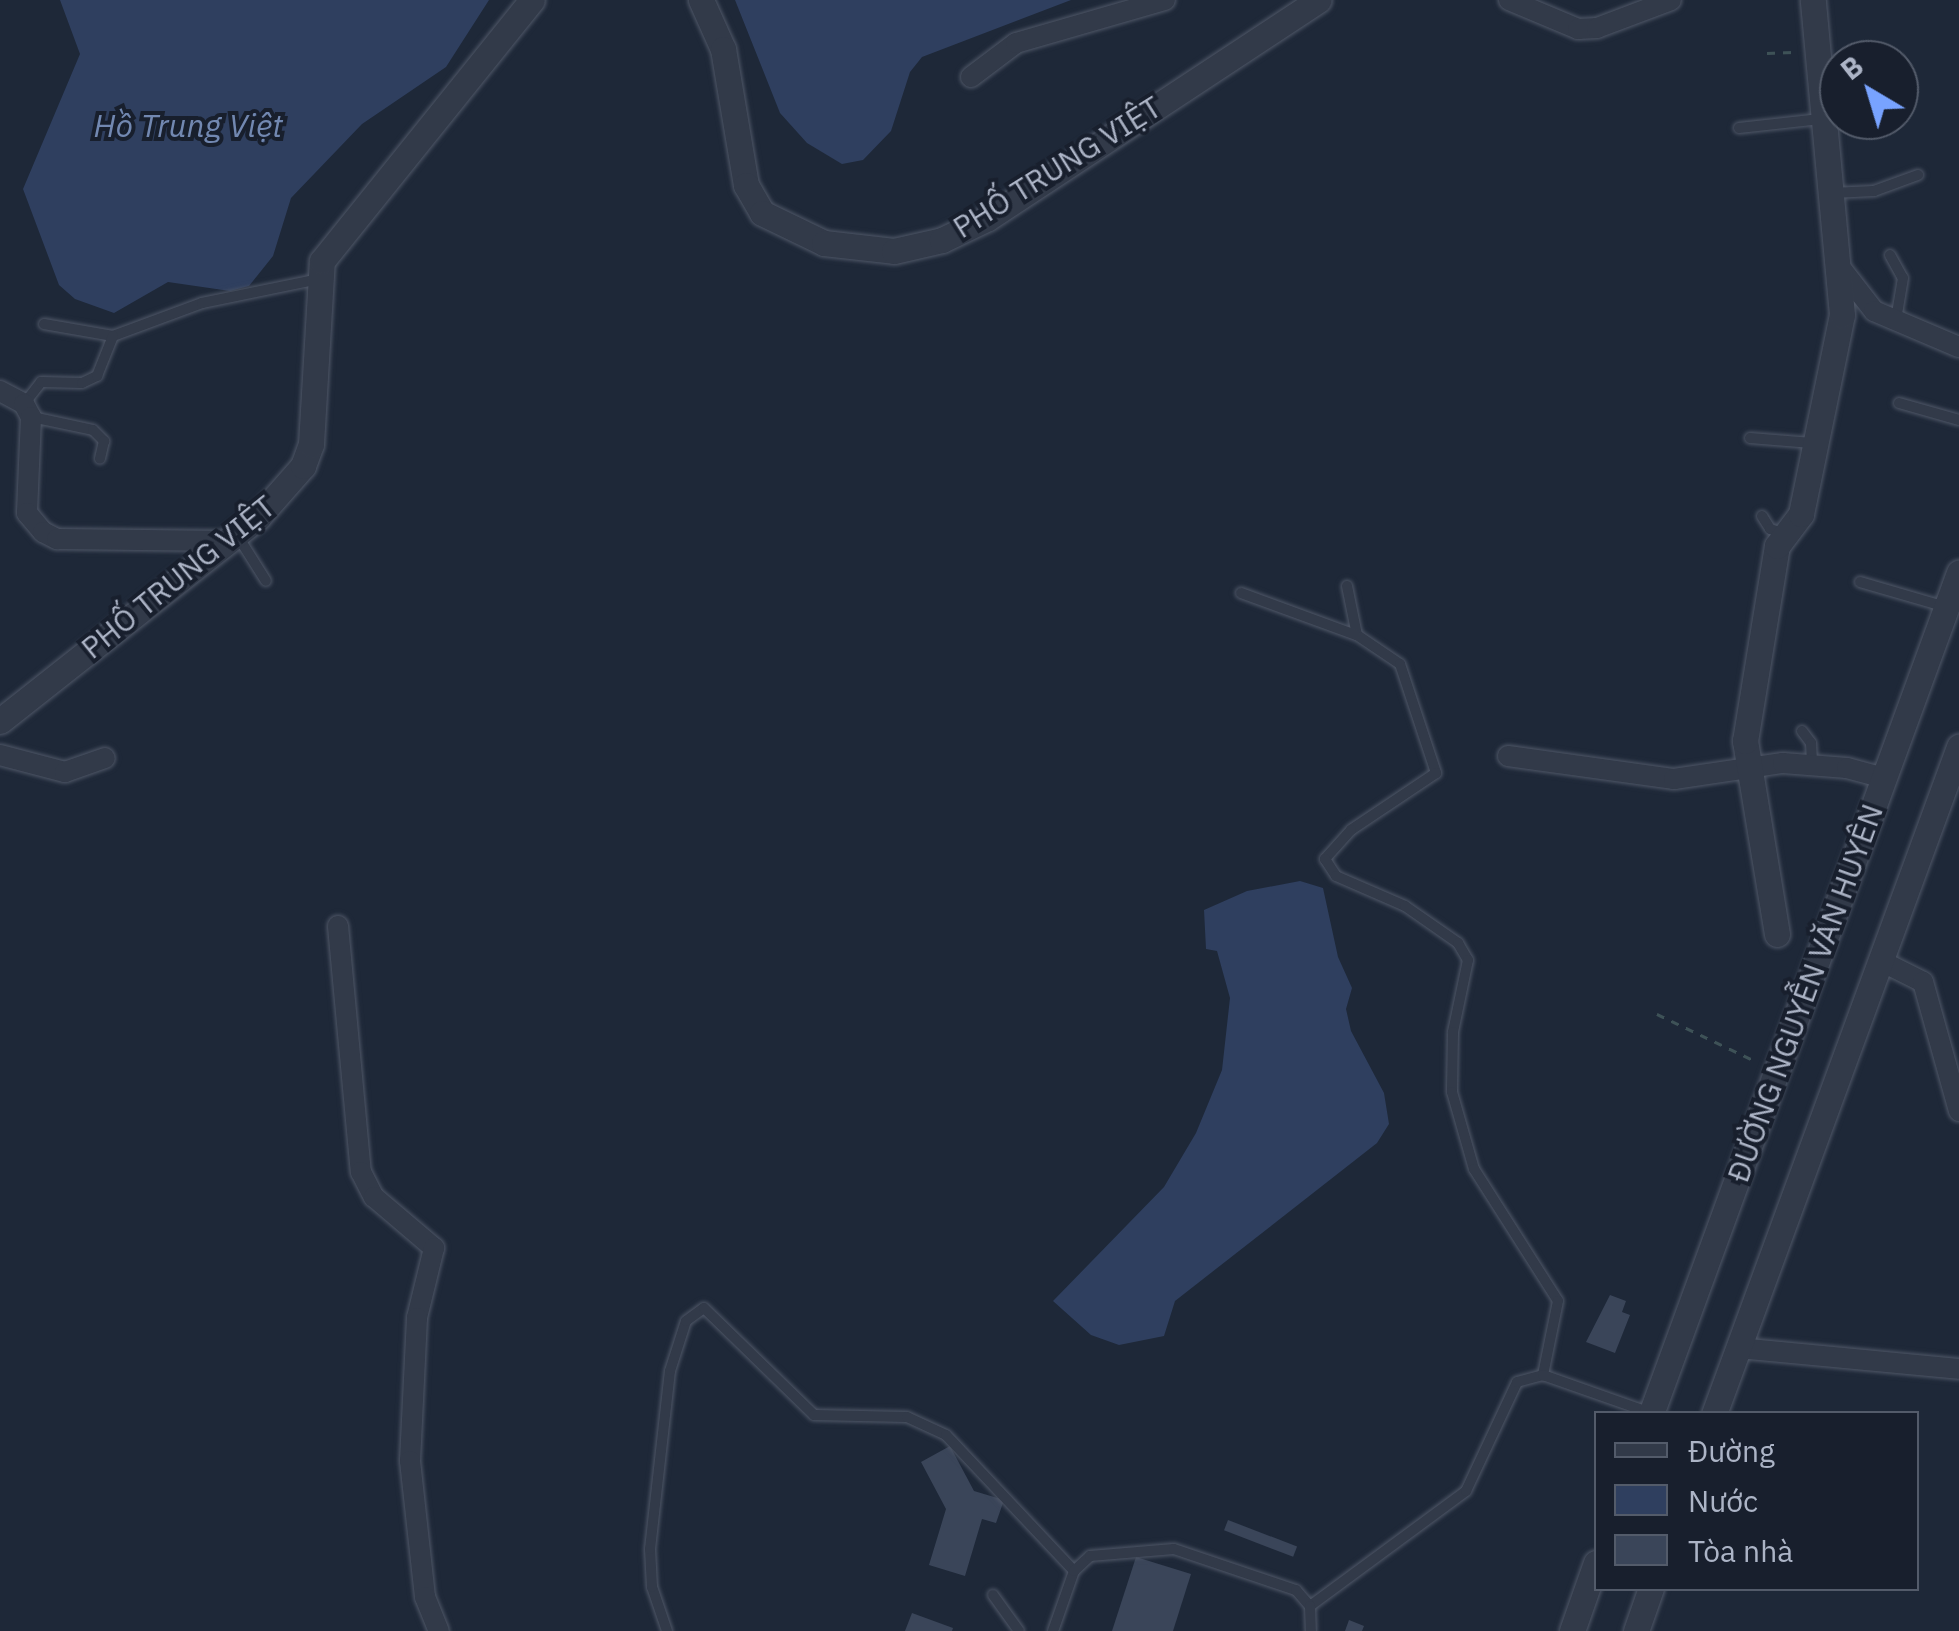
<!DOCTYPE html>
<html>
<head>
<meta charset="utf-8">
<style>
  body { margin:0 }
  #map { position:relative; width:1959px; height:1631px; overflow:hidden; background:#1e2838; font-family:"IBM Plex Sans",sans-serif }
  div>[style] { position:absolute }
  .water>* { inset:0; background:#2f3f5f }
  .building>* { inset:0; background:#3a4559; transform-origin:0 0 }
  .path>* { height:2.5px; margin-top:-1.25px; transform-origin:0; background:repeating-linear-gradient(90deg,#3e5257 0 8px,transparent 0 16px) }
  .roads { filter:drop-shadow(0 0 2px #4f5767) drop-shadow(0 0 2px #4f5767) }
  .service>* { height:10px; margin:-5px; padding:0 5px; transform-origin:5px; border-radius:5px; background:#323a49 }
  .minor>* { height:20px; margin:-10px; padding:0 10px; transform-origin:10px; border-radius:10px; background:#323a49 }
  .tertiary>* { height:25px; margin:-12.5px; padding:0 12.5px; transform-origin:12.5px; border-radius:12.5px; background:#323a49 }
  span { translate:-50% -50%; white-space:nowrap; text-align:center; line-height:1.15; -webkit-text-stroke:8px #181f2d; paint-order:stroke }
  .street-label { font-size:30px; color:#acb4c6 }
  .water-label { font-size:32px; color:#7288b1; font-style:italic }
  .legend { position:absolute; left:1594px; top:1411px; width:325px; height:180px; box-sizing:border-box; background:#181f2d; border:2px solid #535b6a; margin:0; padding:12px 18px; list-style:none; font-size:30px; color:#acb4c6 }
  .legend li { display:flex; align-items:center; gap:20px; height:50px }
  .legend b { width:50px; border:2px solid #535b6a }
  .north { position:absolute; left:1819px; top:40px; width:100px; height:100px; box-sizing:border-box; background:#181f2d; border:2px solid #535b6a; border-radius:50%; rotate:322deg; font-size:28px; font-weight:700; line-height:40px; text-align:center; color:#acb4c6 }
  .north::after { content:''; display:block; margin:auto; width:35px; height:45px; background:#78a3ff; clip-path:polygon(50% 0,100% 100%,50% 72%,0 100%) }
</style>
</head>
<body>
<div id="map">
  <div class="water">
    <div style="clip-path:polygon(60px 0,489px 0,446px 67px,362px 124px,291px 198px,273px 256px,249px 286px,230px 291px,168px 282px,114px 313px,75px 299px,59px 285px,23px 189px,80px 54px)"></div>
    <div style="clip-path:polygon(735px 0,1071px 0,922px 57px,910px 72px,891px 131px,863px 160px,842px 164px,807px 143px,780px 113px)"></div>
    <div style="clip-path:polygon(1300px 881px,1323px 888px,1338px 957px,1352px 988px,1346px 1009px,1351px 1031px,1384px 1093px,1389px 1124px,1377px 1143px,1175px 1301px,1164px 1336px,1119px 1345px,1091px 1335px,1053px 1301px,1164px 1187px,1196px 1133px,1222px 1070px,1230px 998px,1217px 951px,1206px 949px,1204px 910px,1247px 891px)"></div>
  </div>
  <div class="building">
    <div style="clip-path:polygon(1610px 1295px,1626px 1301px,1622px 1312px,1630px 1315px,1615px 1353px,1586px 1342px)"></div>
    <div style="clip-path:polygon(950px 1446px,974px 1491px,1004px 1500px,996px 1523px,982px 1519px,965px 1576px,929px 1565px,946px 1509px,921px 1462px)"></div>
    <div style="left:1228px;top:1520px;width:74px;height:11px;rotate:21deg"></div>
    <div style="clip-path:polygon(1136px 1557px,1191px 1574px,1173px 1631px,1112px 1631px)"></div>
    <div style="clip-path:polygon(912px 1613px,953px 1628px,952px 1631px,905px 1631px)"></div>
    <div style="clip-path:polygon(1349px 1620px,1364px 1626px,1362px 1631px,1345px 1631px)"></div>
  </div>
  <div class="path">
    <div style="left:1767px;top:53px;width:27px;rotate:-2deg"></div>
    <div style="left:1657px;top:1014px;width:111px;rotate:25.6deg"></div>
  </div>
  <div class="roads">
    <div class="service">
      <div style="left:1739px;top:128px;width:82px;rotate:-6.3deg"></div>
      <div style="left:1832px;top:193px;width:42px;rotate:-2.7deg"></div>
      <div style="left:1874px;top:191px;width:47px;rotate:-20deg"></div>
      <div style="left:1890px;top:255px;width:26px;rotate:61deg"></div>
      <div style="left:1903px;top:278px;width:43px;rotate:99.5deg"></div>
      <div style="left:44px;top:324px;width:70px;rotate:9.9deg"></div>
      <div style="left:113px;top:336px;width:95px;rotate:-20.3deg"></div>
      <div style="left:202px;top:303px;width:119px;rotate:-11.6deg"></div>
      <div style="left:1899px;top:403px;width:62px;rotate:15.8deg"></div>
      <div style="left:24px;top:404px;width:28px;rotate:-52deg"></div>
      <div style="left:41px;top:382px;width:41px;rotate:1.4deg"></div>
      <div style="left:82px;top:383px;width:17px;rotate:-25deg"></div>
      <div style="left:97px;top:376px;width:43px;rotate:-68.2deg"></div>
      <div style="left:32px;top:417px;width:62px;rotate:12deg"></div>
      <div style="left:93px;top:430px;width:16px;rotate:45deg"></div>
      <div style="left:104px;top:441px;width:18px;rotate:103deg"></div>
      <div style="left:1750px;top:438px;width:62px;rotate:4.6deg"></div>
      <div style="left:1762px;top:516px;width:15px;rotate:58deg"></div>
      <div style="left:1770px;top:529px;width:17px;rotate:17deg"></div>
      <div style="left:237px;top:535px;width:54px;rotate:57.8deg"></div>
      <div style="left:1860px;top:582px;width:90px;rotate:16.2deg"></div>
      <div style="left:1347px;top:586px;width:50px;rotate:78.5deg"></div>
      <div style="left:1357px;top:635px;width:52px;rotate:34deg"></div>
      <div style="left:1400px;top:664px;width:115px;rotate:71.7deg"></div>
      <div style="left:1436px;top:773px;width:102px;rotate:146.2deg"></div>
      <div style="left:1351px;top:830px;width:39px;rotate:132deg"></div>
      <div style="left:1325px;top:859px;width:20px;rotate:57deg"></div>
      <div style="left:1336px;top:876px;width:75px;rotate:23.5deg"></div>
      <div style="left:1405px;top:906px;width:65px;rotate:34.9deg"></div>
      <div style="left:1458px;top:943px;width:20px;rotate:60deg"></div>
      <div style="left:1468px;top:960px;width:74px;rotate:101.8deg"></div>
      <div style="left:1453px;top:1032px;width:60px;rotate:91deg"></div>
      <div style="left:1452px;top:1092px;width:80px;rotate:74.1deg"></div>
      <div style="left:1474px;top:1169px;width:156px;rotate:57.5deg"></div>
      <div style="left:1558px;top:1301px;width:76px;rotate:101.5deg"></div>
      <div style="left:1241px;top:593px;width:122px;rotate:20.1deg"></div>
      <div style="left:1802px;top:731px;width:15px;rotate:53deg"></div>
      <div style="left:1811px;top:743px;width:22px;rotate:87deg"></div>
      <div style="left:993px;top:1595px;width:44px;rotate:54.2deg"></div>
      <div style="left:1310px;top:1606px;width:194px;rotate:-36.4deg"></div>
      <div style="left:1466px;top:1491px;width:120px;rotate:-64.9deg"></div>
      <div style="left:1517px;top:1382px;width:27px;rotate:-15deg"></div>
      <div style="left:1543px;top:1375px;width:114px;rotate:19.4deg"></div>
      <div style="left:667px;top:1631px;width:46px;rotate:-108.8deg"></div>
      <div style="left:652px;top:1587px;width:38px;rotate:-93deg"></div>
      <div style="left:650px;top:1549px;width:179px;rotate:-83.6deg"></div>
      <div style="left:670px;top:1371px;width:52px;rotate:-72.3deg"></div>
      <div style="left:686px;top:1321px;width:22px;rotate:-36deg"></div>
      <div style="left:704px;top:1308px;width:153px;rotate:44.2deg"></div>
      <div style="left:814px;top:1415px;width:93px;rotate:1.2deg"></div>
      <div style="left:907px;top:1417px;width:43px;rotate:24.8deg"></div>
      <div style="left:946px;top:1435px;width:187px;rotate:46.7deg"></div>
      <div style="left:1053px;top:1631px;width:64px;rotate:-70.7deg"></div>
      <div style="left:1074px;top:1571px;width:22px;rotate:-43deg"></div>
      <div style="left:1090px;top:1556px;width:84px;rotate:-4.8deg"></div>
      <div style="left:1174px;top:1549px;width:129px;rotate:18.6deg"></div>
      <div style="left:1296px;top:1590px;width:21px;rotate:49deg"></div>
      <div style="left:1310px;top:1606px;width:25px;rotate:88deg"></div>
    </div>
    <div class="minor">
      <div style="left:1509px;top:0;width:75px;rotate:22.8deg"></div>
      <div style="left:1578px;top:29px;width:19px;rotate:-3deg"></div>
      <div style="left:1597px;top:28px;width:79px;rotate:-20.7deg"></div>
      <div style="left:971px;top:77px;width:56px;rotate:-37.1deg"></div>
      <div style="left:1016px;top:43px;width:155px;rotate:-16.1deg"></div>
      <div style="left:1839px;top:266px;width:57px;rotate:52.1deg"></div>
      <div style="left:1874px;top:311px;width:92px;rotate:23deg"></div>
      <div style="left:0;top:391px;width:27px;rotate:28deg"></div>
      <div style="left:24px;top:404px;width:15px;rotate:62deg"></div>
      <div style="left:31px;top:417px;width:96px;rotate:92.4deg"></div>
      <div style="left:27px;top:513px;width:25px;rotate:50deg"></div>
      <div style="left:43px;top:532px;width:16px;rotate:27deg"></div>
      <div style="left:57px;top:539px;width:172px;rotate:0.7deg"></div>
      <div style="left:0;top:755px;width:67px;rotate:14.7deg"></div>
      <div style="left:65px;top:772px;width:42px;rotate:-19.3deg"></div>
      <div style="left:1508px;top:756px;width:168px;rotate:7.9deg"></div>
      <div style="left:1674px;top:779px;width:110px;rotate:-8.4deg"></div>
      <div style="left:1783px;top:763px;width:64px;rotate:4.5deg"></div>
      <div style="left:1847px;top:768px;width:38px;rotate:15deg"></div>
      <div style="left:338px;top:926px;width:247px;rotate:84.7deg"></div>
      <div style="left:361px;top:1172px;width:28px;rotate:63deg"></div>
      <div style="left:374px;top:1197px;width:79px;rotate:40.4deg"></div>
      <div style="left:434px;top:1248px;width:72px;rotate:103.7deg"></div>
      <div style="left:417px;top:1318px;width:143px;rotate:92.8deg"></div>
      <div style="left:410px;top:1461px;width:137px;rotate:83.7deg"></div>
      <div style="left:425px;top:1597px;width:37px;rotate:68deg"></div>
      <div style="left:1881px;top:961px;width:47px;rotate:26.6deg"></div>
      <div style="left:1923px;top:982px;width:134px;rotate:74.4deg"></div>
      <div style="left:1738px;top:1348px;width:222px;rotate:5.4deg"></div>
    </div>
    <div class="tertiary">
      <div style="left:701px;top:0;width:54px;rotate:65.8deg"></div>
      <div style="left:723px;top:49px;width:138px;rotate:80.4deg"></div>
      <div style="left:746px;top:185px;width:32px;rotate:60deg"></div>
      <div style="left:762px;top:213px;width:69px;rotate:25.8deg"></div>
      <div style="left:824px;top:243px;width:70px;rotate:6.5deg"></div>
      <div style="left:894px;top:251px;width:49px;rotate:-12.9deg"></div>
      <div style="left:942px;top:240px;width:51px;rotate:-25.6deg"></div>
      <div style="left:988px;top:218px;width:396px;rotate:-33.4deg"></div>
      <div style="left:0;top:721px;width:329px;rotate:-38.3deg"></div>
      <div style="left:258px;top:517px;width:68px;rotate:-48.6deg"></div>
      <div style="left:303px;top:466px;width:23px;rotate:-70deg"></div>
      <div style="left:311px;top:444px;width:183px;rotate:-86.6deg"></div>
      <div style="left:322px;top:261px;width:335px;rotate:-51.2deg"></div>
      <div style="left:1777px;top:934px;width:196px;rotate:-99.4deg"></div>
      <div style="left:1745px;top:741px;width:198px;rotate:-80.7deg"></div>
      <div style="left:1777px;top:546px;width:40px;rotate:-53deg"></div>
      <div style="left:1801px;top:514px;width:203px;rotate:-78.4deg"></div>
      <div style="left:1842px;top:315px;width:316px;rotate:-95.3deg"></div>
      <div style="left:1651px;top:1414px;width:896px;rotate:-69.89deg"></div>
      <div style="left:1714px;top:1414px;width:711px;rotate:-69.83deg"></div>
      <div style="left:1572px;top:1631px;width:72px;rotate:-70.6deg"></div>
      <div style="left:1636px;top:1631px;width:46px;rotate:-70.8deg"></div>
    </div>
  </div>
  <div class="street-label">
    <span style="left:1057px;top:167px;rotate:-32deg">PHỐ TRUNG VIỆT</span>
    <span style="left:178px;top:577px;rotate:-39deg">PHỐ TRUNG VIỆT</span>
    <span style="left:1805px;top:993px;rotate:-70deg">ĐƯỜNG NGUYỄN VĂN HUYÊN</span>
  </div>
  <div class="water-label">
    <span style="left:188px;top:125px">Hồ Trung Việt</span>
  </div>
  <ul class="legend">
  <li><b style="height:12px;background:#323a49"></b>Đường</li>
  <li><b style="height:28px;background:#2f3f5f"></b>Nước</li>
  <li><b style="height:28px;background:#3a4559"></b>Tòa nhà</li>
  </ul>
  <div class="north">B</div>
</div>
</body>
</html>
